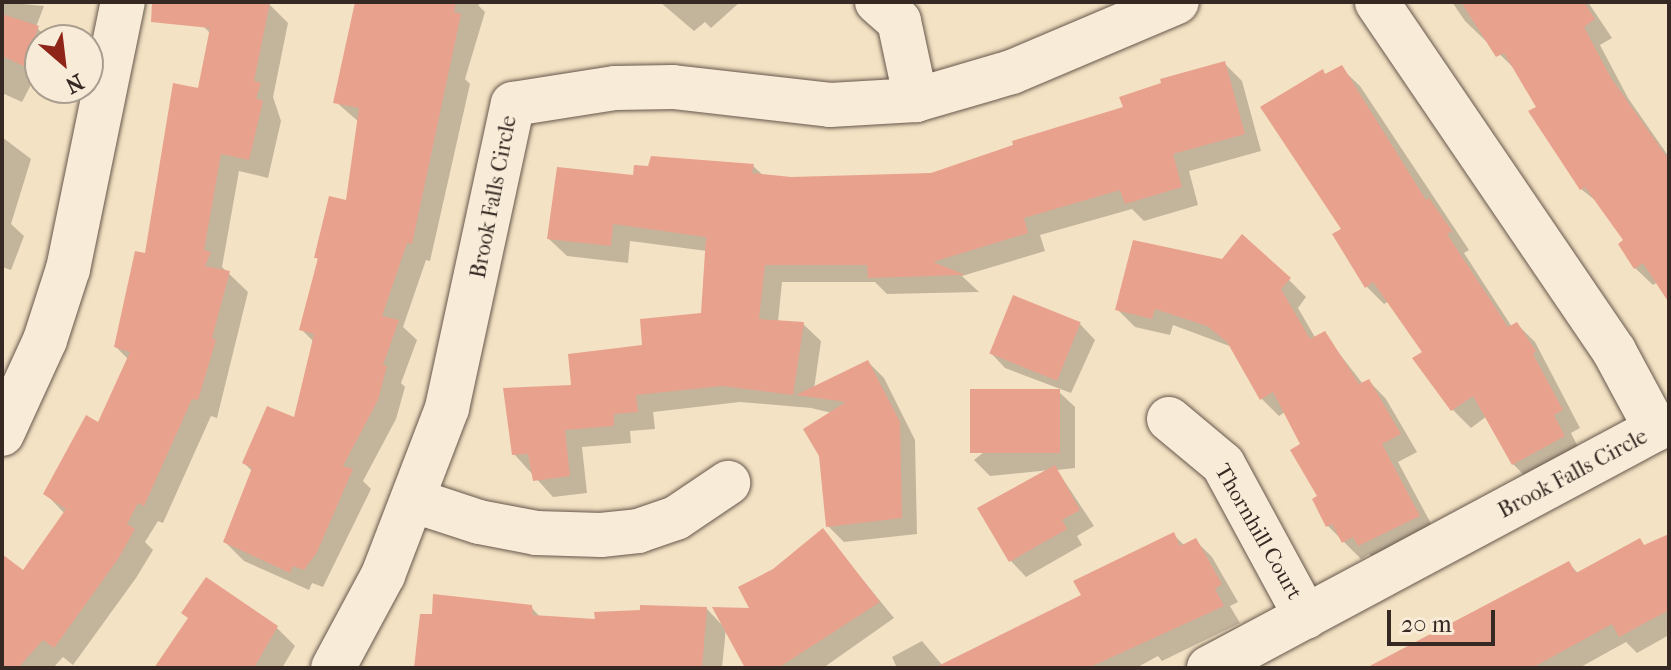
<!DOCTYPE html>
<html>
<head>
<meta charset="utf-8">
<style>
  body { margin:0 }
  #map { position:relative; width:1671px; height:670px; overflow:hidden; background:#f4e2c4; font-family:"IM FELL French Canon",serif }
  div>[style] { position:absolute }
  .shadow>* { inset:0; background:#0003 }
  .building>* { inset:0; background:#e8a18d; transform-origin:0 0 }
  .roads { filter:drop-shadow(0 0 2px #66574b) drop-shadow(0 0 2px #66574b) }
  .minor>* { height:44px; margin:-22px; padding:0 22px; transform-origin:22px; border-radius:22px; background:#f8ecd9 }
  span { translate:-50% -50%; white-space:nowrap; text-align:center; line-height:1.15; -webkit-text-stroke:7px #f8ecd9; paint-order:stroke }
  .street-label { font-size:22px; color:#362923 }
  .frame { position:absolute; inset:0; border:4px solid #362923; pointer-events:none }
  .north { position:absolute; left:24px; top:24px; width:80px; height:80px; box-sizing:border-box; background:#f8ecd9; border:2px solid #aa9e90; border-radius:50%; rotate:152deg; font-size:22px; font-weight:700; line-height:32px; text-align:center; color:#362923 }
  .north::after { content:''; display:block; margin:auto; width:28px; height:36px; background:#8f2418; clip-path:polygon(50% 0,100% 100%,50% 72%,0 100%) }
  .scale { position:absolute; left:1387px; top:610px; width:108px; height:36px; box-sizing:border-box; border:4px solid #362923; border-top:0; padding-left:10px; font-size:24px; line-height:28px; white-space:nowrap; color:#362923; -webkit-text-stroke:6px #f8ecd9; paint-order:stroke }
</style>
</head>
<body>
<div id="map">
  <div class="shadow">
    <div style="clip-path:polygon(2px 2px,44px 6px,36px 27px,50px 40px,40px 40px,40px 82px,34px 79px,22px 102px,2px 93px)"></div>
    <div style="clip-path:polygon(208px 2px,269px 4px,288px 23px,273px 97px,281px 121px,268px 178px,239px 171px,222px 267px,248px 292px,217px 418px,211px 416px,163px 523px,158px 521px,145px 542px,153px 550px,136px 578px,73px 665px,63px 657px,53px 668px,2px 668px,2px 563px,23px 572px,65px 514px,46px 494px,99px 425px,129px 360px,116px 347px,200px 90px,211px 34px,204px 27px)"></div>
    <div style="clip-path:polygon(358px 2px,484px 2px,478px 5px,485px 12px,465px 79px,470px 84px,430px 261px,426px 260px,403px 327px,417px 340px,401px 383px,405px 387px,396px 419px,363px 481px,371px 489px,323px 587px,312px 583px,309px 590px,244px 561px,225px 542px,253px 472px,244px 463px,296px 420px,314px 342px,301px 329px,319px 261px,316px 257px,347px 202px,359px 122px,336px 102px)"></div>
    <div style="clip-path:polygon(660px 2px,740px 2px,711px 28px,705px 22px,694px 31px)"></div>
    <div style="clip-path:polygon(1452px 2px,1588px 2px,1612px 38px,1600px 45px,1628px 98px,1669px 157px,1669px 299px,1658px 282px,1653px 285px,1635px 268px,1626px 241px,1601px 205px,1581px 189px,1518px 72px,1465px 21px)"></div>
    <div style="clip-path:polygon(1225px 64px,1242px 81px,1261px 151px,1189px 171px,1198px 205px,1144px 221px,1132px 209px,1040px 235px,1045px 251px,962px 276px,979px 292px,887px 294px,875px 282px,782px 282px,778px 322px,803px 324px,821px 341px,814px 389px,868px 362px,884px 378px,915px 440px,917px 534px,844px 542px,828px 526px,832px 413px,811px 408px,740px 402px,653px 412px,655px 429px,630px 431px,631px 443px,582px 447px,587px 493px,553px 497px,514px 454px,574px 387px,703px 315px,707px 251px,630px 241px,628px 263px,567px 256px,549px 239px,635px 178px,753px 166px,764px 176px,791px 179px,932px 175px,1125px 108px)"></div>
    <div style="clip-path:polygon(1341px 68px,1360px 86px,1469px 250px,1464px 253px,1512px 327px,1517px 324px,1535px 342px,1580px 428px,1571px 433px,1582px 455px,1531px 482px,1513px 464px,1487px 416px,1471px 428px,1453px 410px,1425px 352px,1389px 301px,1384px 304px,1366px 286px,1344px 230px,1326px 76px)"></div>
    <div style="clip-path:polygon(2px 137px,31px 159px,11px 224px,24px 236px,11px 270px,2px 267px)"></div>
    <div style="clip-path:polygon(1289px 280px,1306px 297px,1298px 308px,1316px 339px,1324px 334px,1363px 384px,1369px 381px,1386px 399px,1417px 452px,1398px 462px,1436px 533px,1377px 562px,1369px 554px,1361px 559px,1328px 526px,1303px 445px,1285px 412px,1279px 416px,1262px 399px,1232px 347px,1173px 325px,1170px 335px,1135px 327px,1117px 309px)"></div>
    <div style="clip-path:polygon(1080px 324px,1095px 340px,1071px 393px,1005px 368px,990px 352px)"></div>
    <div style="clip-path:polygon(1059px 392px,1075px 407px,1075px 468px,1057px 470px,1094px 526px,1077px 536px,1082px 545px,1026px 577px,1011px 561px,1050px 470px,990px 476px,974px 460px)"></div>
    <div style="clip-path:polygon(823px 531px,894px 618px,823px 668px,747px 668px,726px 628px,722px 668px,416px 668px,531px 607px,541px 618px,597px 621px,707px 609px,722px 625px,752px 610px,774px 570px)"></div>
    <div style="clip-path:polygon(1173px 534px,1185px 546px,1195px 540px,1212px 557px,1238px 602px,1230px 606px,1240px 623px,1162px 661px,1158px 656px,1136px 668px,897px 668px,892px 657px,922px 641px,943px 666px,1084px 596px)"></div>
    <div style="clip-path:polygon(1669px 536px,1669px 635px,1637px 653px,1626px 642px,1579px 668px,1375px 668px,1569px 564px,1579px 574px,1640px 541px,1646px 547px)"></div>
    <div style="clip-path:polygon(277px 628px,295px 646px,282px 668px,157px 668px)"></div>
  </div>
  <div class="building">
    <div style="clip-path:polygon(152px 2px,270px 2px,254px 81px,261px 83px,256px 98px,263px 101px,249px 160px,221px 154px,204px 250px,211px 252px,205px 266px,230px 271px,212px 338px,216px 340px,198px 400px,192px 399px,144px 506px,138px 503px,127px 524px,135px 529px,118px 559px,54px 648px,43px 640px,18px 668px,2px 668px,2px 554px,23px 570px,66px 509px,43px 494px,86px 415px,98px 422px,130px 352px,114px 347px,135px 251px,145px 253px,173px 83px,198px 88px,210px 28px,151px 22px)"></div>
    <div style="clip-path:polygon(355px 2px,456px 2px,454px 12px,461px 14px,412px 244px,407px 243px,382px 316px,399px 320px,383px 365px,387px 366px,378px 400px,343px 466px,353px 469px,317px 552px,304px 570px,293px 566px,290px 573px,223px 542px,252px 468px,242px 463px,267px 406px,294px 417px,314px 334px,299px 330px,318px 258px,314px 258px,329px 196px,346px 200px,359px 108px,333px 103px)"></div>
    <div style="clip-path:polygon(1461px 2px,1584px 2px,1595px 19px,1584px 27px,1611px 78px,1669px 160px,1669px 303px,1643px 263px,1634px 269px,1618px 244px,1623px 240px,1585px 187px,1580px 190px,1528px 111px,1536px 107px,1504px 53px,1496px 57px)"></div>
    <div style="clip-path:polygon(2px 14px,39px 26px,24px 66px,2px 56px)"></div>
    <div style="clip-path:polygon(1225px 61px,1245px 134px,1173px 154px,1182px 187px,1125px 204px,1120px 190px,1024px 218px,1028px 233px,933px 262px,965px 275px,868px 278px,867px 265px,765px 265px,759px 319px,804px 322px,793px 395px,722px 386px,636px 395px,638px 412px,614px 414px,614px 426px,565px 430px,570px 476px,533px 481px,528px 454px,512px 455px,503px 388px,571px 385px,568px 354px,642px 345px,640px 319px,701px 313px,706px 237px,613px 224px,611px 246px,547px 239px,557px 167px,633px 175px,634px 165px,648px 166px,651px 156px,754px 164px,752px 173px,791px 177px,931px 173px,1013px 145px,1012px 141px,1123px 107px,1119px 97px,1161px 83px,1160px 79px)"></div>
    <div style="clip-path:polygon(1342px 65px,1426px 200px,1429px 198px,1452px 231px,1447px 234px,1508px 327px,1517px 322px,1536px 351px,1533px 354px,1563px 410px,1554px 415px,1565px 436px,1512px 465px,1473px 396px,1451px 411px,1412px 358px,1422px 352px,1373px 282px,1365px 288px,1332px 234px,1341px 229px,1260px 107px,1323px 69px,1325px 74px)"></div>
    <div style="clip-path:polygon(1242px 234px,1291px 278px,1281px 289px,1310px 339px,1325px 331px,1359px 384px,1369px 379px,1401px 434px,1382px 444px,1420px 516px,1358px 546px,1353px 537px,1342px 543px,1332px 524px,1326px 527px,1312px 499px,1317px 496px,1290px 450px,1300px 444px,1273px 392px,1260px 400px,1227px 342px,1207px 326px,1155px 309px,1152px 319px,1115px 310px,1133px 240px,1222px 259px)"></div>
    <div style="left:1013px;top:295px;width:73px;height:63px;rotate:22deg"></div>
    <div style="clip-path:polygon(868px 360px,900px 422px,902px 518px,826px 527px,819px 456px,803px 429px,846px 402px,796px 395px)"></div>
    <div style="left:1060px;top:389px;width:64px;height:90px;rotate:90deg"></div>
    <div style="clip-path:polygon(1055px 465px,1080px 510px,1062px 520px,1067px 529px,1009px 562px,977px 508px)"></div>
    <div style="clip-path:polygon(823px 528px,880px 602px,778px 668px,745px 668px,712px 607px,749px 608px,738px 587px,773px 569px)"></div>
    <div style="clip-path:polygon(1174px 532px,1180px 546px,1196px 538px,1222px 584px,1215px 589px,1224px 606px,1088px 668px,934px 668px,1081px 595px,1073px 581px)"></div>
    <div style="clip-path:polygon(1669px 534px,1669px 610px,1619px 637px,1612px 624px,1532px 668px,1366px 668px,1569px 561px,1576px 573px,1640px 538px,1644px 545px)"></div>
    <div style="clip-path:polygon(206px 577px,278px 626px,254px 668px,154px 668px,188px 618px,181px 613px)"></div>
    <div style="clip-path:polygon(433px 594px,532px 605px,533px 615px,595px 619px,594px 612px,640px 610px,640px 605px,707px 607px,702px 668px,414px 668px,420px 614px,432px 614px)"></div>
  </div>
  <div class="roads">
    <div class="minor">
      <div style="left:877px;top:2px;width:29px;rotate:41deg"></div>
      <div style="left:899px;top:21px;width:81px;rotate:77.9deg"></div>
      <div style="left:1169px;top:419px;width:70px;rotate:39.8deg"></div>
      <div style="left:1223px;top:464px;width:174px;rotate:61.5deg"></div>
      <div style="left:2px;top:434px;width:103px;rotate:-65.4deg"></div>
      <div style="left:45px;top:340px;width:75px;rotate:-72.1deg"></div>
      <div style="left:68px;top:269px;width:273px;rotate:-78.4deg"></div>
      <div style="left:415px;top:501px;width:67px;rotate:18.2deg"></div>
      <div style="left:479px;top:522px;width:58px;rotate:10.9deg"></div>
      <div style="left:536px;top:533px;width:65px;rotate:1.8deg"></div>
      <div style="left:601px;top:535px;width:37px;rotate:-6deg"></div>
      <div style="left:638px;top:531px;width:40px;rotate:-18.9deg"></div>
      <div style="left:676px;top:518px;width:63px;rotate:-33.9deg"></div>
      <div style="left:333px;top:668px;width:106px;rotate:-61.7deg"></div>
      <div style="left:383px;top:575px;width:179px;rotate:-69deg"></div>
      <div style="left:447px;top:408px;width:311px;rotate:-77.8deg"></div>
      <div style="left:513px;top:104px;width:103px;rotate:-8.9deg"></div>
      <div style="left:615px;top:88px;width:58px;rotate:-1deg"></div>
      <div style="left:673px;top:87px;width:158px;rotate:6.5deg"></div>
      <div style="left:830px;top:105px;width:86px;rotate:-3.3deg"></div>
      <div style="left:916px;top:100px;width:100px;rotate:-16.3deg"></div>
      <div style="left:1012px;top:72px;width:179px;rotate:-23deg"></div>
      <div style="left:1209px;top:668px;width:507px;rotate:-28.13deg"></div>
      <div style="left:1656px;top:429px;width:89px;rotate:-118.3deg"></div>
      <div style="left:1614px;top:351px;width:422px;rotate:-124.2deg"></div>
    </div>
  </div>
  <div class="street-label">
    <span style="left:494px;top:197px;rotate:-79deg">Brook Falls Circle</span>
    <span style="left:1573px;top:474px;rotate:-28deg">Brook Falls Circle</span>
    <span style="left:1258px;top:532px;rotate:60deg">Thornhill Court</span>
  </div>
  <div class="frame"></div>
  <div class="north">N</div>
  <div class="scale">20 m</div>
</div>
</body>
</html>
